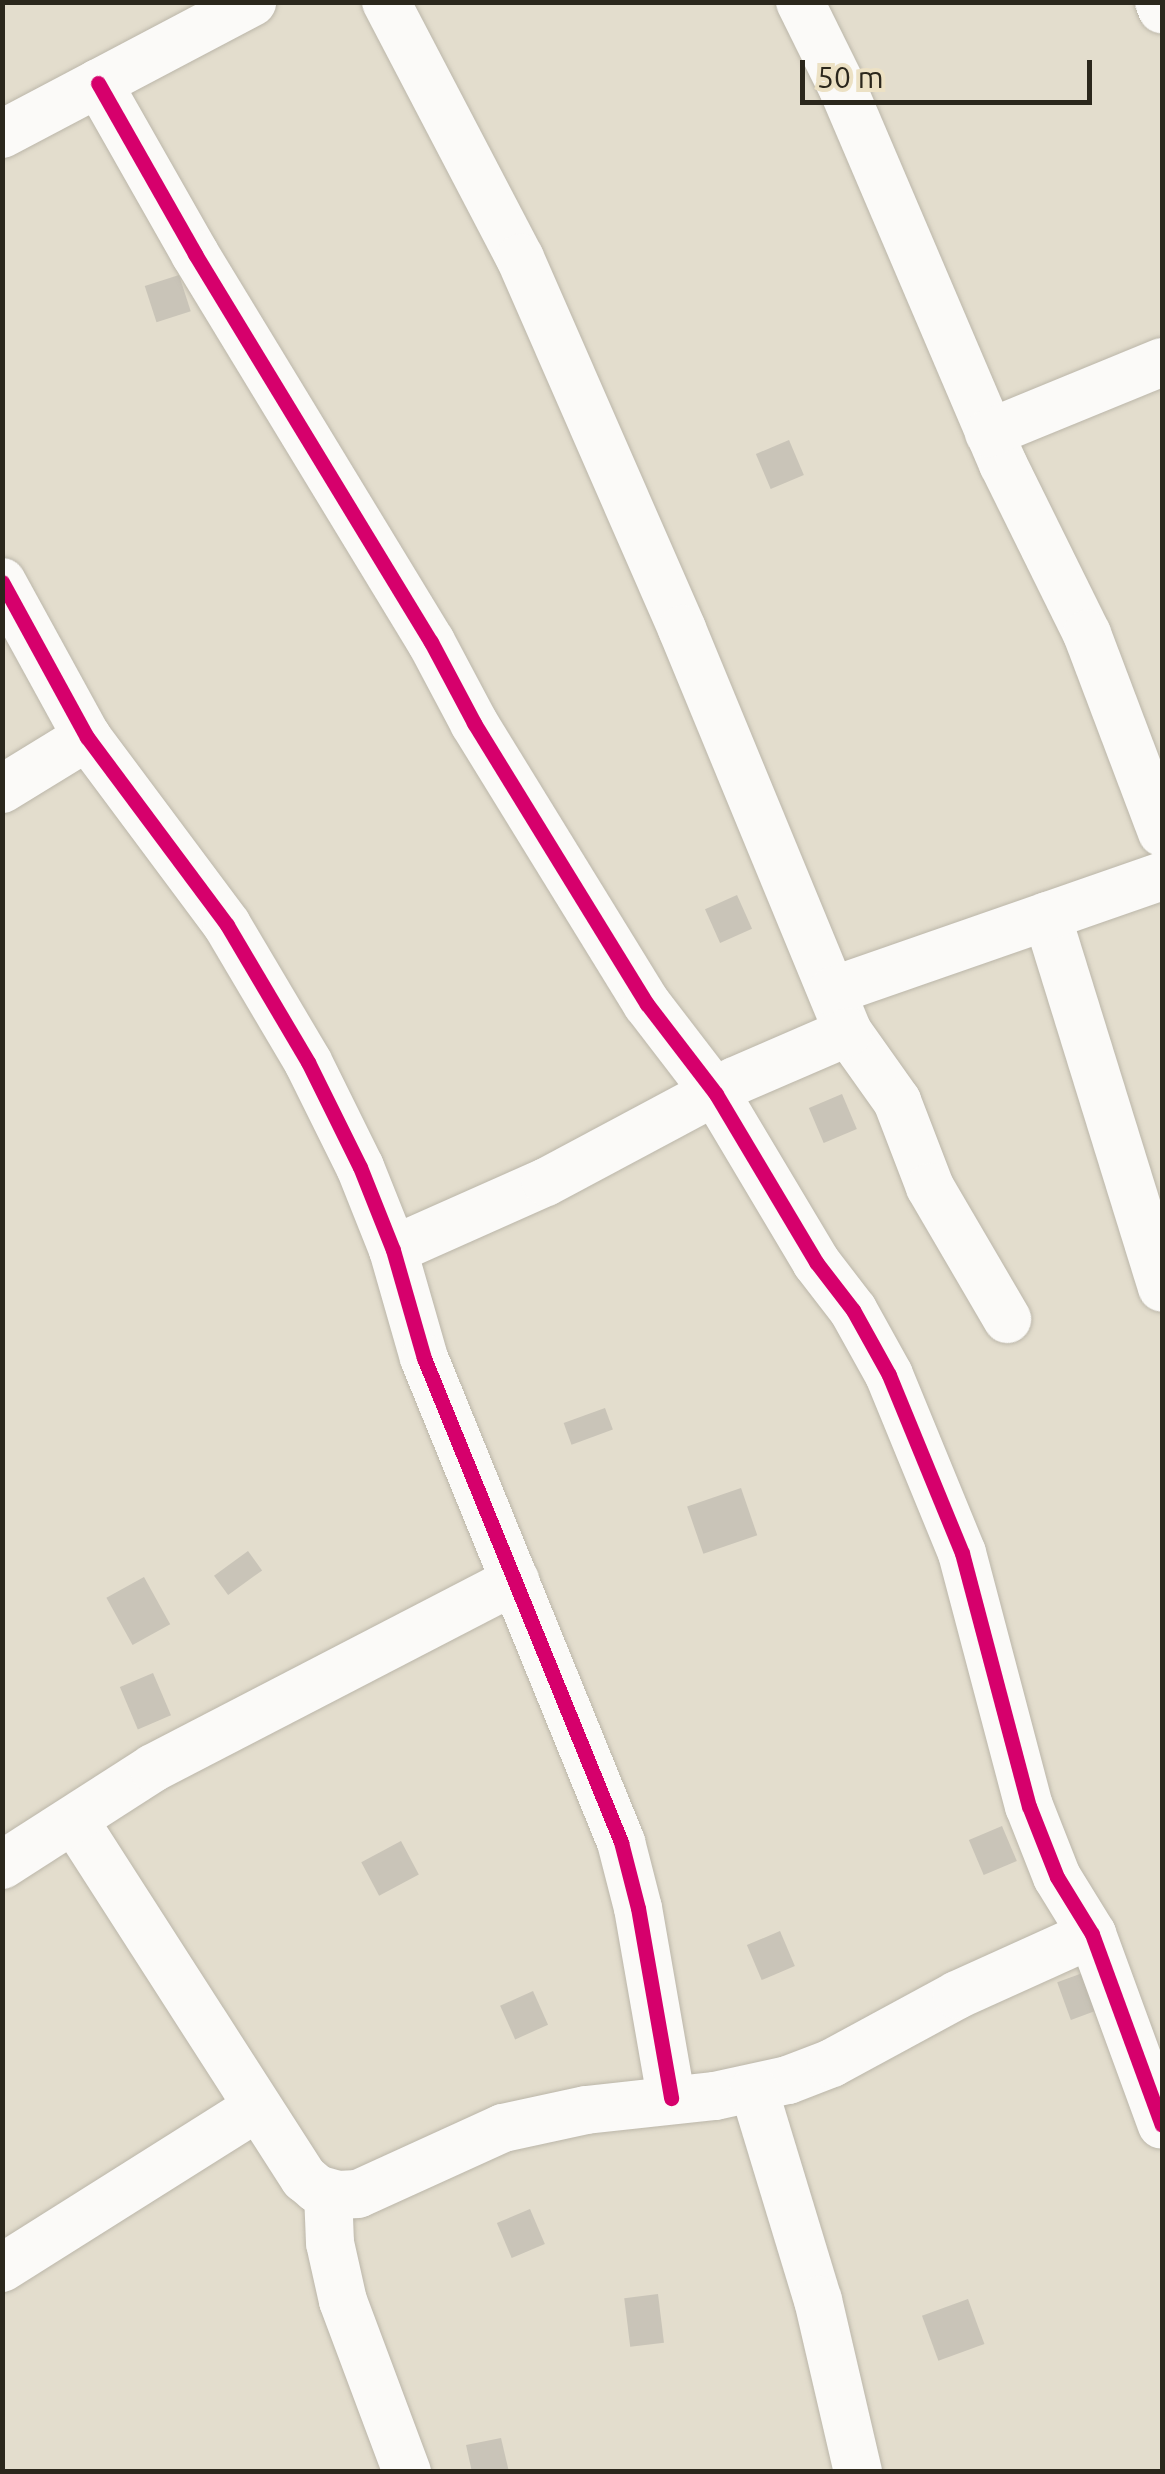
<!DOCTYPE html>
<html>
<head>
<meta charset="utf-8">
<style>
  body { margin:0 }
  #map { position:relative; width:1165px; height:2474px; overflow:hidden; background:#e3ddcd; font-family:Ubuntu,sans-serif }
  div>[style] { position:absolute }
  .building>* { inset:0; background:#c9c4b8; transform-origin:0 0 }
  .roads { filter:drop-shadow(0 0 2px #bbb6a9) drop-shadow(0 0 2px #bbb6a9) }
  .minor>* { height:48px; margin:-24px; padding:0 24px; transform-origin:24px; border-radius:24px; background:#fbfaf8 }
  .cycleway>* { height:15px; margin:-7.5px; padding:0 7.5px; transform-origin:7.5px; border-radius:7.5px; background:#d6006c }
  span { translate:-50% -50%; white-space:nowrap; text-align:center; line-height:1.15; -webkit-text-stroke:8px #ece1c4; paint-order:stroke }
  .frame { position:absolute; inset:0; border:5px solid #2b271c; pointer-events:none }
  .scale { position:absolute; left:800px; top:60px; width:292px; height:45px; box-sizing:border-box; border:5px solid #2b271c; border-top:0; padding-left:12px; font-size:30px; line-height:35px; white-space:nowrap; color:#2b271c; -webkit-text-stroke:8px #ece1c4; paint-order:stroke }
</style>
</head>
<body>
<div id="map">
  <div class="building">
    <div style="left:179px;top:275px;width:38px;height:36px;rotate:72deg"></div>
    <div style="left:789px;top:440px;width:38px;height:36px;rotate:67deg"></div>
    <div style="left:737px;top:895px;width:37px;height:35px;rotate:66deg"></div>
    <div style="left:842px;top:1094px;width:38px;height:36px;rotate:67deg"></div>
    <div style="left:605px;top:1408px;width:23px;height:44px;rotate:70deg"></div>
    <div style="left:741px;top:1488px;width:50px;height:57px;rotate:71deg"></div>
    <div style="left:248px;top:1551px;width:24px;height:42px;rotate:54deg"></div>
    <div style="left:144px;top:1577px;width:54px;height:43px;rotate:61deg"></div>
    <div style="left:153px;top:1673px;width:46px;height:36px;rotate:67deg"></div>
    <div style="left:1002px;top:1826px;width:38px;height:36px;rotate:67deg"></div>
    <div style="left:401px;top:1841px;width:38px;height:45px;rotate:62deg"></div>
    <div style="left:780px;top:1931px;width:38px;height:36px;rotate:67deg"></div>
    <div style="left:1091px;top:1970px;width:40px;height:36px;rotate:70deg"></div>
    <div style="left:533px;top:1991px;width:37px;height:36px;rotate:66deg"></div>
    <div style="left:530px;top:2209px;width:38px;height:36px;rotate:67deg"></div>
    <div style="left:658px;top:2294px;width:49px;height:34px;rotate:83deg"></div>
    <div style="left:968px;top:2299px;width:48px;height:49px;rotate:70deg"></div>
    <div style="clip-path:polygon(501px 2438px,509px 2472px,472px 2472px,466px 2445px)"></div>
  </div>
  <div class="roads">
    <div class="minor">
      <div style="left:386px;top:2px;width:289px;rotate:62.4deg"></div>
      <div style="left:520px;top:258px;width:405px;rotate:66.4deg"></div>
      <div style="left:682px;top:629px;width:436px;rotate:67.6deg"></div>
      <div style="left:848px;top:1032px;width:85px;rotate:54.6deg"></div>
      <div style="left:897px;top:1101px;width:92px;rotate:69deg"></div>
      <div style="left:930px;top:1187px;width:153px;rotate:59.7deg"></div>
      <div style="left:800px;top:2px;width:97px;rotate:63.7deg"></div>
      <div style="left:843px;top:89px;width:408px;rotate:66.9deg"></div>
      <div style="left:1003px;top:464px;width:190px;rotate:63.7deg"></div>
      <div style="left:1087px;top:634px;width:212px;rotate:69.3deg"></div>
      <div style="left:1159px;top:2px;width:8px;rotate:67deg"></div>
      <div style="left:98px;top:83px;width:197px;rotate:60.4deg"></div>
      <div style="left:195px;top:254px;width:454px;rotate:58.7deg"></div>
      <div style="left:431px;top:642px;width:92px;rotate:62deg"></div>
      <div style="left:474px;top:723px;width:330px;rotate:58.4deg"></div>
      <div style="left:647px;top:1004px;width:113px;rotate:52.5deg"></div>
      <div style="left:716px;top:1094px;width:196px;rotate:59.2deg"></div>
      <div style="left:816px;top:1262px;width:61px;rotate:52.4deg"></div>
      <div style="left:853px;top:1310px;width:74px;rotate:61deg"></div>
      <div style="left:889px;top:1375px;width:192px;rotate:67.7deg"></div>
      <div style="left:962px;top:1553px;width:262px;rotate:75.2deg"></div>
      <div style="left:1029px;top:1806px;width:76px;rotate:68.5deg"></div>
      <div style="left:1057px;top:1877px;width:67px;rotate:58.4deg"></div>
      <div style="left:1092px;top:1934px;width:203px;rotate:69.9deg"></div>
      <div style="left:2px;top:134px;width:283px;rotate:-27.8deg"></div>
      <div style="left:989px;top:433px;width:187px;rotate:-22.3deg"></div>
      <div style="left:2px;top:582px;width:177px;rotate:61.3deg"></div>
      <div style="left:87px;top:737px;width:234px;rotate:53.3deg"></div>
      <div style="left:227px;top:925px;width:159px;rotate:59.4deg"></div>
      <div style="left:308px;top:1062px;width:117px;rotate:63.7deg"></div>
      <div style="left:360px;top:1167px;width:89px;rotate:68.3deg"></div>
      <div style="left:393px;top:1250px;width:112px;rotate:74deg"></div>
      <div style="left:424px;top:1358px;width:523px;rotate:67.85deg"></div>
      <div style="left:621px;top:1842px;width:68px;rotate:75.6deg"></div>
      <div style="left:638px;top:1908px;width:193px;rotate:80.1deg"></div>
      <div style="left:2px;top:789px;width:100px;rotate:-31.5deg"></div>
      <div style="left:1047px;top:916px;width:389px;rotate:72.8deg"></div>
      <div style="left:832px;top:991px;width:349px;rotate:-19.2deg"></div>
      <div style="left:393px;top:1250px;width:167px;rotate:-24deg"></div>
      <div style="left:546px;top:1182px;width:214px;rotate:-28.1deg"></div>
      <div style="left:735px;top:1081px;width:123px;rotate:-23.4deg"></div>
      <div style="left:74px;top:1820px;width:426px;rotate:57.3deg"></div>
      <div style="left:304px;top:2178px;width:17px;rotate:40deg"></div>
      <div style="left:317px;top:2189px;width:22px;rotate:16deg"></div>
      <div style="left:338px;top:2195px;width:20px;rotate:-3deg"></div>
      <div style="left:358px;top:2194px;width:159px;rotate:-24.5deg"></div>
      <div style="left:503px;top:2128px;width:85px;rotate:-12.2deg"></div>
      <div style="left:586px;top:2110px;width:130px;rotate:-6.2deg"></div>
      <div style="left:715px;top:2096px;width:75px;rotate:-12.4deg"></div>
      <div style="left:788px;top:2080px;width:47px;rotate:-21.1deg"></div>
      <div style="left:832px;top:2063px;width:142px;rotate:-28.5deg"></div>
      <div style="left:957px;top:1995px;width:148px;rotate:-24.3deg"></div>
      <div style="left:2px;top:1865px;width:179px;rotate:-32.7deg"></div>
      <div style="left:153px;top:1768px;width:408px;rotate:-27.4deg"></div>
      <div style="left:754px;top:2090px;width:220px;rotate:73.1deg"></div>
      <div style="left:818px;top:2300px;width:177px;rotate:76.9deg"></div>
      <div style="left:328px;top:2193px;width:50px;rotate:87.7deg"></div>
      <div style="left:330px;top:2243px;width:59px;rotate:77.4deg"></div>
      <div style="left:343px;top:2301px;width:183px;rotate:69.5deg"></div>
      <div style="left:2px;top:2268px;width:300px;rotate:-32.2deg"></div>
    </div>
  </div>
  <div class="cycleway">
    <div style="left:98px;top:83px;width:197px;rotate:60.4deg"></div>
    <div style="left:195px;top:254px;width:454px;rotate:58.7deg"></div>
    <div style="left:431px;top:642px;width:92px;rotate:62deg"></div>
    <div style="left:474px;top:723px;width:330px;rotate:58.4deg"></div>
    <div style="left:647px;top:1004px;width:113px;rotate:52.5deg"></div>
    <div style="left:716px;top:1094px;width:196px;rotate:59.2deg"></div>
    <div style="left:816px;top:1262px;width:61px;rotate:52.4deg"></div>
    <div style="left:853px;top:1310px;width:74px;rotate:61deg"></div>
    <div style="left:889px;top:1375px;width:192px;rotate:67.7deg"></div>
    <div style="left:962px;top:1553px;width:262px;rotate:75.2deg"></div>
    <div style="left:1029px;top:1806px;width:76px;rotate:68.5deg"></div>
    <div style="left:1057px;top:1877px;width:67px;rotate:58.4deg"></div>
    <div style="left:1092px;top:1934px;width:203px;rotate:69.9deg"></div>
    <div style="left:2px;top:582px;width:177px;rotate:61.3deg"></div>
    <div style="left:87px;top:737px;width:234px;rotate:53.3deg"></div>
    <div style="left:227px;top:925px;width:159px;rotate:59.4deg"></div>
    <div style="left:308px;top:1062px;width:117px;rotate:63.7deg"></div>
    <div style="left:360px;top:1167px;width:89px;rotate:68.3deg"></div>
    <div style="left:393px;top:1250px;width:112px;rotate:74deg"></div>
    <div style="left:424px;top:1358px;width:523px;rotate:67.85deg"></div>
    <div style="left:621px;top:1842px;width:68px;rotate:75.6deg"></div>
    <div style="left:638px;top:1908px;width:193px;rotate:80.1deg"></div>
  </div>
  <div class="frame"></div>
  <div class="scale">50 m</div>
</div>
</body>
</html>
